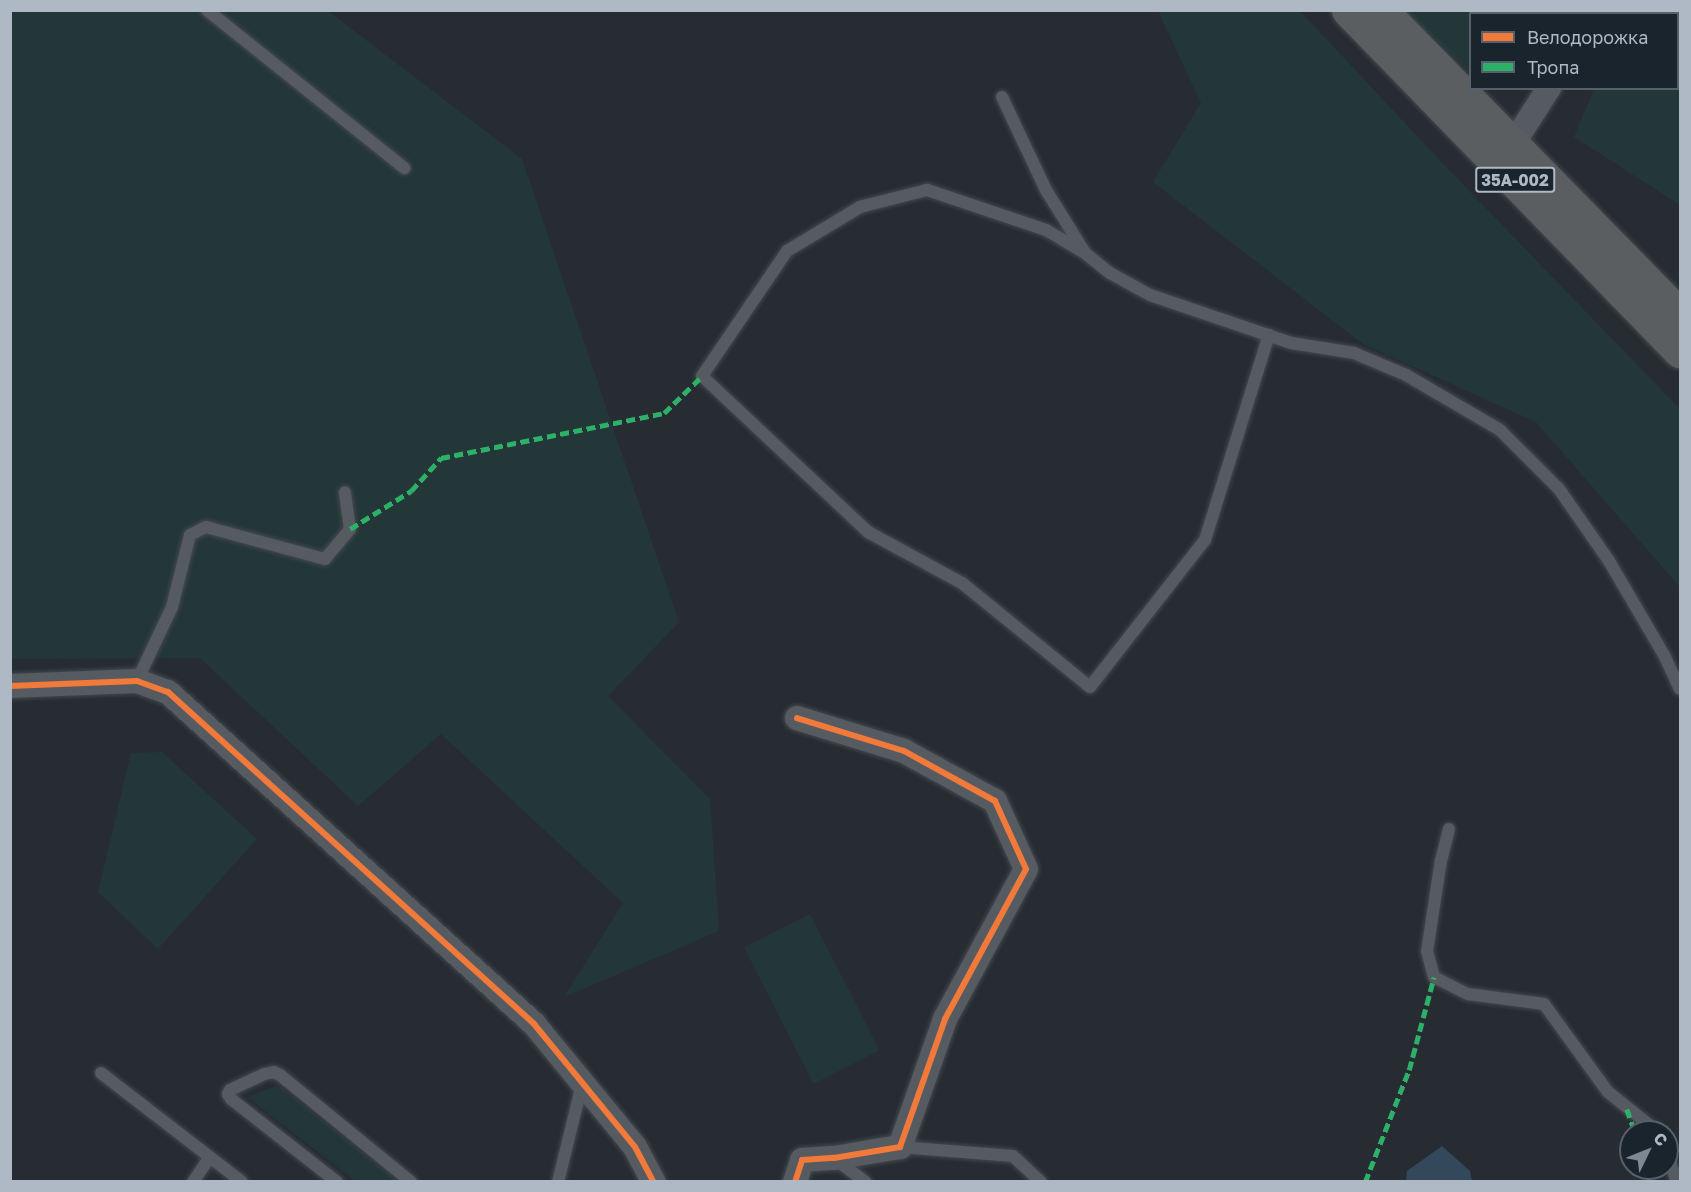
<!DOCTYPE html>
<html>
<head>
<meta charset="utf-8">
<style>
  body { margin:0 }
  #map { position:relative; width:1691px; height:1192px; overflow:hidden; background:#262c32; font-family:"Golos Text",sans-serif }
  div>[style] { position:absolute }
  .green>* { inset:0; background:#233738; transform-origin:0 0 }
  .water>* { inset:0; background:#33485b }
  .roads { filter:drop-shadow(0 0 2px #44484d) drop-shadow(0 0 2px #44484d) }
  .lane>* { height:12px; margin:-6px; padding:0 6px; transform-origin:6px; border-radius:6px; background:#565a61 }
  .street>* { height:24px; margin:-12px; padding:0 12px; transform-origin:12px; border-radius:12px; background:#565a61 }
  .highway>* { height:33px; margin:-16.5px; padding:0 16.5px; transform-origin:16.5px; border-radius:16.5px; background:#5a5e61 }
  .quiet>* { height:4.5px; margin-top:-2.25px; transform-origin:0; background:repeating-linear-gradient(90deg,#2db169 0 9px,transparent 0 13.5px) }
  .cycleway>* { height:6px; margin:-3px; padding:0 3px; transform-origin:3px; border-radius:3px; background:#f17a3a }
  span { translate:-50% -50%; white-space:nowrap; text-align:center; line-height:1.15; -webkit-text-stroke:6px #19242d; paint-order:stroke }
  .shield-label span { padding:2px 4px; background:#19242d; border:2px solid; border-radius:4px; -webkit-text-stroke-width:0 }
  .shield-label { font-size:16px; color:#aeb9c5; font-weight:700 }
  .frame { position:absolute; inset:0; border:12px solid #aeb9c5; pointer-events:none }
  .legend { position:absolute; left:1469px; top:12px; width:210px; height:78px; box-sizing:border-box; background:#19242d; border:2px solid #55606a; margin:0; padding:8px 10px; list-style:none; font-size:18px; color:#aeb9c5 }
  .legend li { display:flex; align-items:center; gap:12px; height:30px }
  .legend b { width:30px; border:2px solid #55606a }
  .north { position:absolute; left:1619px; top:1120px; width:60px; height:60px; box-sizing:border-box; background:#19242d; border:2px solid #55606a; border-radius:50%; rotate:47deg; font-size:16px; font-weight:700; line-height:24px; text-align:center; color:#aeb9c5 }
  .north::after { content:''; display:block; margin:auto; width:21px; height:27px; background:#7e8892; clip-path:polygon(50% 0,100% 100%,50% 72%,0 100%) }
</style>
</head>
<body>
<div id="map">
  <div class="green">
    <div style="clip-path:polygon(10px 11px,328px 11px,522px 159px,679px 622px,608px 696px,710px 799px,719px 931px,564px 997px,623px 903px,441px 734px,358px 806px,200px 658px,11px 659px)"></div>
    <div style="clip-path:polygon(1158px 11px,1300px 11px,1448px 169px,1680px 409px,1680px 587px,1536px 422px,1363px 344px,1153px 182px,1201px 103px)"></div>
    <div style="clip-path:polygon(1405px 11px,1561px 11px,1559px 14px,1470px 14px,1470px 72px)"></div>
    <div style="clip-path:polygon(1627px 11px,1680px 11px,1680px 205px,1574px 137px,1594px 89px,1678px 88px,1678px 14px,1626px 13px)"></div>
    <div style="clip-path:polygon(162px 752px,257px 839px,158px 949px,98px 892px,131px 753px)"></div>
    <div style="left:810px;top:914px;width:153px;height:74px;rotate:63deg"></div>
    <div style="clip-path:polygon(278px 1085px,398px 1181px,355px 1181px,247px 1097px)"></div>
  </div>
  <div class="water">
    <div style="clip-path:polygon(1442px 1146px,1470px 1171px,1472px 1181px,1406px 1181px,1407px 1171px)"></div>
  </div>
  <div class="roads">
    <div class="lane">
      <div style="left:207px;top:10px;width:253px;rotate:38.7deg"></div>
      <div style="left:1002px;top:97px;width:103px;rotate:64.7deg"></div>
      <div style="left:1046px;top:190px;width:74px;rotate:58.2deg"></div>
      <div style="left:1085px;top:253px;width:32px;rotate:39deg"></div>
      <div style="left:1110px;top:273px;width:46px;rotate:28.8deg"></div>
      <div style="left:1150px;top:295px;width:149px;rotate:18.8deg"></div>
      <div style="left:1291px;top:343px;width:64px;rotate:9deg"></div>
      <div style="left:1354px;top:353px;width:56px;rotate:22.9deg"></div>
      <div style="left:1406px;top:375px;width:109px;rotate:30.3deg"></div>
      <div style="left:1500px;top:430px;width:83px;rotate:45deg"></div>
      <div style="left:1559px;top:489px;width:88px;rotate:55.2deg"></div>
      <div style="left:1609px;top:561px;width:111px;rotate:59.7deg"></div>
      <div style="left:1665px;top:657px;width:35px;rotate:65deg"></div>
      <div style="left:1085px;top:253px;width:45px;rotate:-149.5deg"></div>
      <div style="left:1046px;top:230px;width:126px;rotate:-161.4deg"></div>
      <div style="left:927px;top:190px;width:69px;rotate:165.8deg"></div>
      <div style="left:860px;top:207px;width:85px;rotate:148.9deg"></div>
      <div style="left:787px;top:251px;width:151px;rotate:124.2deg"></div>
      <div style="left:702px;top:376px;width:228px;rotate:43.2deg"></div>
      <div style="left:868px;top:532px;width:107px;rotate:28.5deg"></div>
      <div style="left:962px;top:583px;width:165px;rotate:39.1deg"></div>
      <div style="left:1090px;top:687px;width:187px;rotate:-52deg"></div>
      <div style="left:1205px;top:540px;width:215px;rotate:-72.7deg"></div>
      <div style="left:137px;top:681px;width:82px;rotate:-64.7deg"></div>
      <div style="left:172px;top:607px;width:74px;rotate:-76deg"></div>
      <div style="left:190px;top:535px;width:18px;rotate:-27deg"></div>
      <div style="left:206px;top:527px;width:123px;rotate:15.1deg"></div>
      <div style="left:325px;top:559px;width:39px;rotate:-50deg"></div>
      <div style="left:350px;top:529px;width:37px;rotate:-98deg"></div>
      <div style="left:1449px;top:829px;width:32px;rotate:104deg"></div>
      <div style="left:1441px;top:860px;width:92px;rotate:98.7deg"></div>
      <div style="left:1427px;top:951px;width:27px;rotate:75deg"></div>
      <div style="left:1434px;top:977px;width:38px;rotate:27deg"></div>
      <div style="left:1468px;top:994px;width:77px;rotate:7.5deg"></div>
      <div style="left:1544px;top:1004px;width:109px;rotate:54deg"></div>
      <div style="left:1608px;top:1092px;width:64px;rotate:38.7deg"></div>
      <div style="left:101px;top:1073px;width:178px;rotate:37.7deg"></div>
      <div style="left:900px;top:1147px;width:113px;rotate:4.6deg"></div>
      <div style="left:1013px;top:1156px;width:38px;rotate:43deg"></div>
      <div style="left:1667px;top:1153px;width:31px;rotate:71deg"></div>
      <div style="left:835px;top:1159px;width:38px;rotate:37deg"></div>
      <div style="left:193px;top:1182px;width:30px;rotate:-56deg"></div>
      <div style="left:337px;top:1182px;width:135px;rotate:-141.9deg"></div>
      <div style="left:231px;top:1099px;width:6px;rotate:-121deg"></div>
      <div style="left:228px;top:1094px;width:4px;rotate:-63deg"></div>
      <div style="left:230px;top:1090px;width:38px;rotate:-25deg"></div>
      <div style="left:265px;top:1074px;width:9px;rotate:-13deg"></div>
      <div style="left:274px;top:1072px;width:7px;rotate:27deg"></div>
      <div style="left:280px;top:1075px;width:169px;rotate:39.2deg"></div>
      <div style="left:558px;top:1182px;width:101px;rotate:-76.2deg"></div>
    </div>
    <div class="street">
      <div style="left:1595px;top:14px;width:4px;rotate:-63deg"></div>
      <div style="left:1513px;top:144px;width:67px;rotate:-57.3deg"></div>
      <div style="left:10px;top:686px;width:127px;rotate:-2.3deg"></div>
      <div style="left:137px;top:681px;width:33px;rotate:20deg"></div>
      <div style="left:168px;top:692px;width:494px;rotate:42.2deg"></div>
      <div style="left:534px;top:1024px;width:159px;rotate:50.6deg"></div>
      <div style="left:635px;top:1147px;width:40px;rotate:62deg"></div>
      <div style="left:795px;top:1182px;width:23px;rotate:-72deg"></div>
      <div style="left:802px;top:1160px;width:32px;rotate:-4deg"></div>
      <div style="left:834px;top:1158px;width:67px;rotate:-9.5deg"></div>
      <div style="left:900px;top:1147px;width:136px;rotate:-70.6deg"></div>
      <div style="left:945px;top:1019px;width:170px;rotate:-61.6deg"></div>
      <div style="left:1026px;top:869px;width:75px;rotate:-114.5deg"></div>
      <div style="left:995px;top:801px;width:104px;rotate:-151.2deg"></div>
      <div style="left:904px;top:751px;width:112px;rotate:-162.9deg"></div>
    </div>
    <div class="highway">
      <div style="left:1348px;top:10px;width:476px;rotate:45.8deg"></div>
      <div style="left:1381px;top:10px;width:427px;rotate:45.6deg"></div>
    </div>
  </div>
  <div class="quiet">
    <div style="left:350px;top:529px;width:72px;rotate:-31.9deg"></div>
    <div style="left:411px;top:491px;width:45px;rotate:-47.7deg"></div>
    <div style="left:441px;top:458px;width:227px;rotate:-11.4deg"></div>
    <div style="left:664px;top:413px;width:53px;rotate:-44.2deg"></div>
    <div style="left:1627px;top:1109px;width:24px;rotate:71deg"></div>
    <div style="left:1647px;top:1168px;width:15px;rotate:74deg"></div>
    <div style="left:1365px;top:1182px;width:120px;rotate:-68.6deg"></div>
    <div style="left:1409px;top:1070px;width:96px;rotate:-75deg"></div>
  </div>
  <div class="cycleway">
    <div style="left:10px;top:686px;width:127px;rotate:-2.3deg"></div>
    <div style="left:137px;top:681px;width:33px;rotate:20deg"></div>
    <div style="left:168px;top:692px;width:494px;rotate:42.2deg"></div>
    <div style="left:534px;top:1024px;width:159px;rotate:50.6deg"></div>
    <div style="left:635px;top:1147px;width:40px;rotate:62deg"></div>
    <div style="left:795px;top:1182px;width:23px;rotate:-72deg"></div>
    <div style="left:802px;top:1160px;width:32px;rotate:-4deg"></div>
    <div style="left:834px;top:1158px;width:67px;rotate:-9.5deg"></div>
    <div style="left:900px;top:1147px;width:136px;rotate:-70.6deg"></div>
    <div style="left:945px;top:1019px;width:170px;rotate:-61.6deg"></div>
    <div style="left:1026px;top:869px;width:75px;rotate:-114.5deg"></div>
    <div style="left:995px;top:801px;width:104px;rotate:-151.2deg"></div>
    <div style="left:904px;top:751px;width:112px;rotate:-162.9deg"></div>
  </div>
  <div class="shield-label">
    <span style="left:1515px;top:180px">35А-002</span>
  </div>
  <div class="frame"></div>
  <ul class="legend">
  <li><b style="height:8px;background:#f17a3a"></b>Велодорожка</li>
  <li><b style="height:8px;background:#2db169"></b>Тропа</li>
  </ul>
  <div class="north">С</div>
</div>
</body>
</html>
